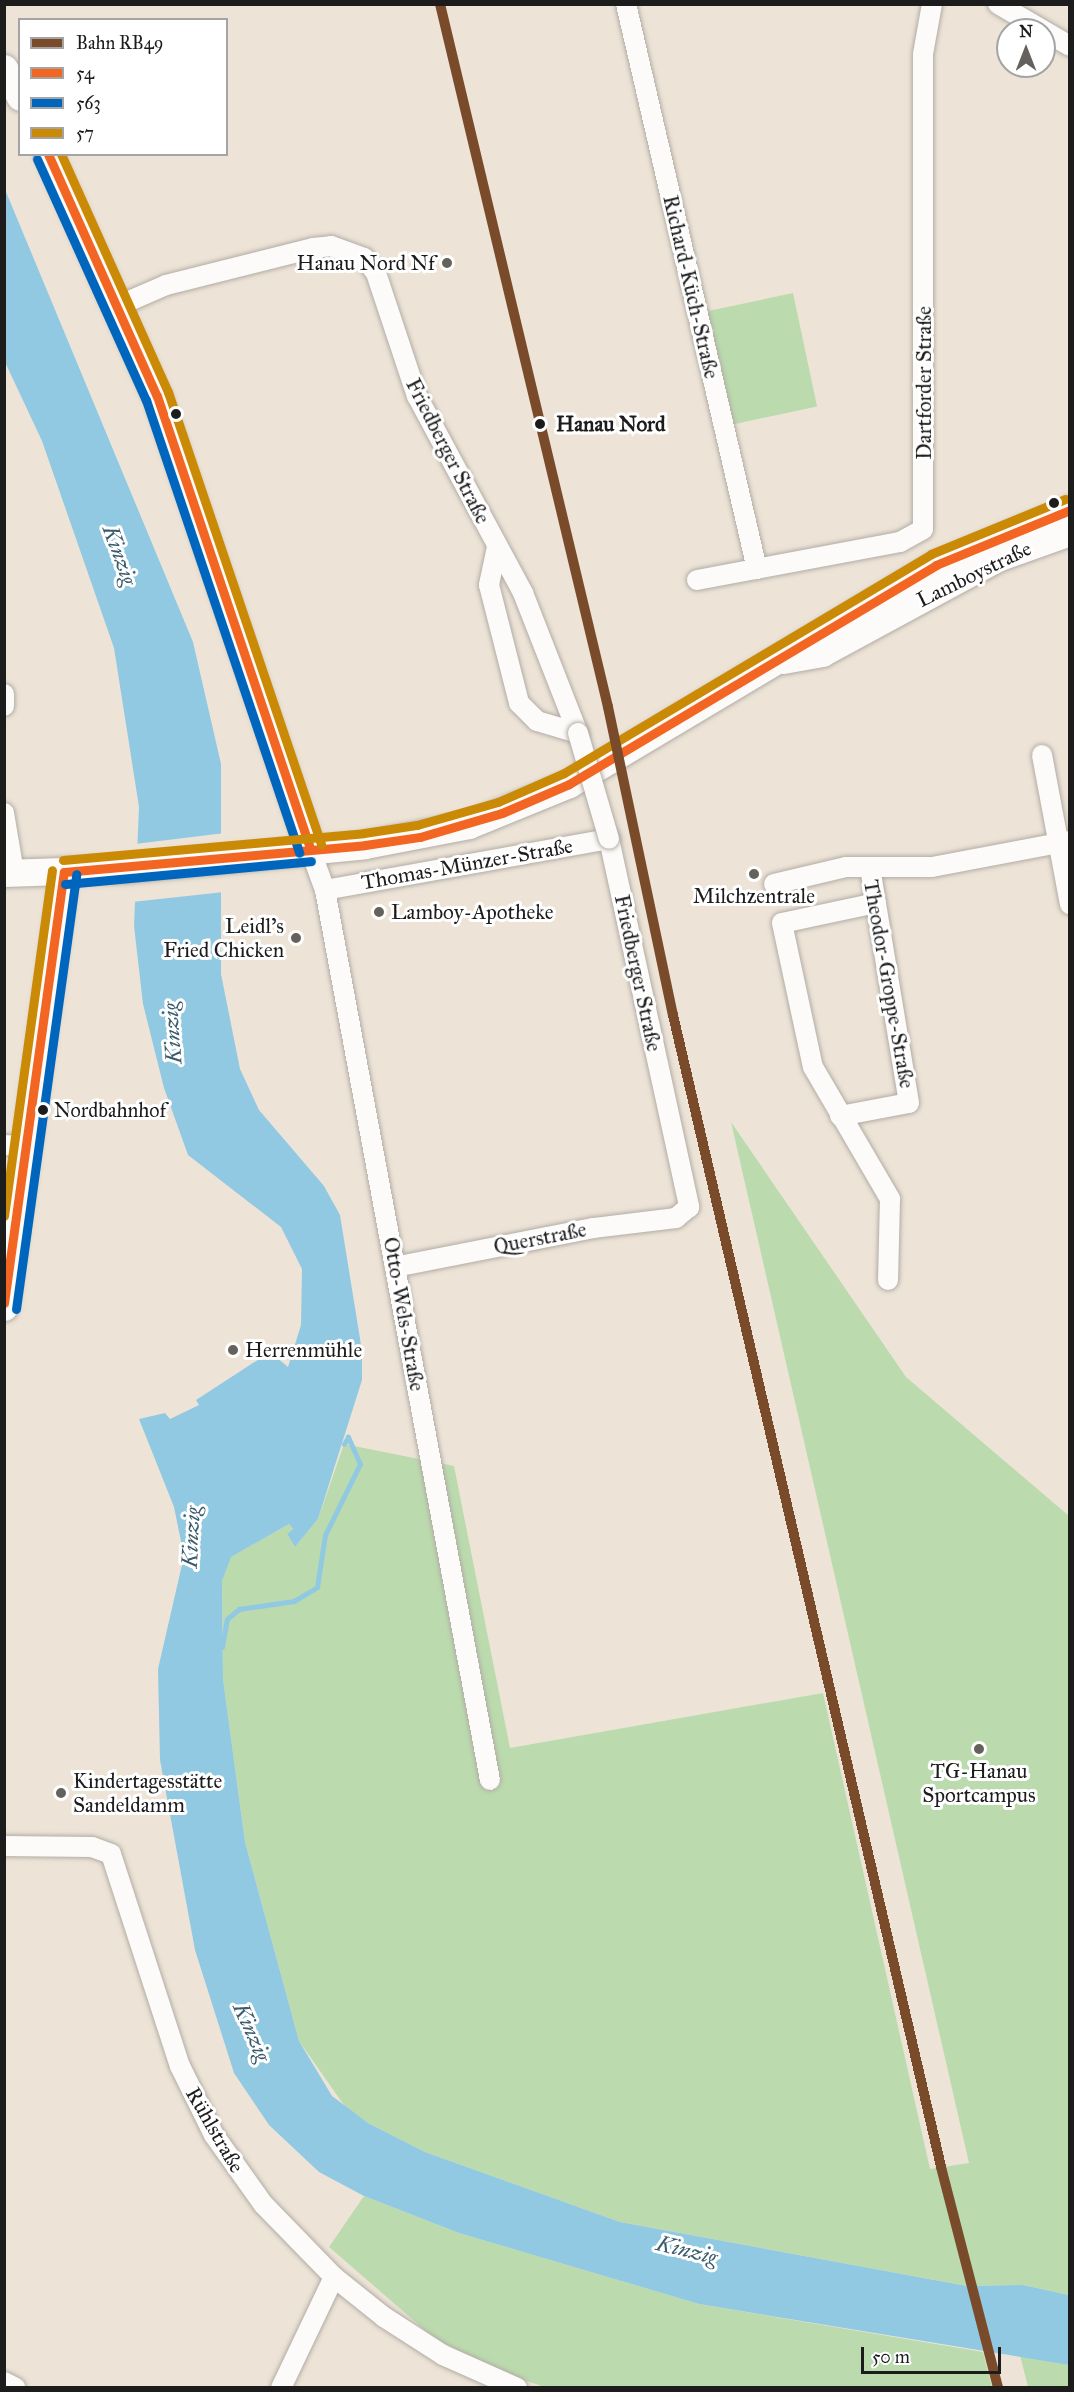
<!DOCTYPE html>
<html>
<head>
<meta charset="utf-8">
<style>
  body { margin:0 }
  #map { position:relative; width:1074px; height:2392px; overflow:hidden; background:#ede4d7; font-family:"IM FELL Great Primer",serif }
  div>[style] { position:absolute }
  .green>* { inset:0; background:#bbdbae; transform-origin:0 0 }
  .water>* { inset:0; background:#91c9e2 }
  .pier>* { inset:0; background:#ede4d7 }
  .stream>* { height:5px; margin:-2.5px; padding:0 2.5px; transform-origin:2.5px; border-radius:2.5px; background:#91c9e2 }
  .roads { filter:drop-shadow(0 0 2px #b2aca5) drop-shadow(0 0 2px #b2aca5) }
  .street>* { height:20px; margin:-10px; padding:0 10px; transform-origin:10px; border-radius:10px; background:#fcfbf9 }
  .secondary>* { height:27px; margin:-13.5px; padding:0 13.5px; transform-origin:13.5px; border-radius:13.5px; background:#fcfbf9 }
  .bridges { filter:drop-shadow(0 0 2px #b2aca5) drop-shadow(0 0 2px #b2aca5) }
  .street-bridge>* { height:20px; margin:-10px; padding:0 10px; transform-origin:10px; border-radius:10px; background:#fcfbf9 }
  .bus-1>* { height:9px; margin:-4.5px; padding:0 4.5px; transform-origin:4.5px; border-radius:4.5px; background:#f26522 }
  .bus-2>* { height:9px; margin:-4.5px; padding:0 4.5px; transform-origin:4.5px; border-radius:4.5px; background:#0065bd }
  .bus-3>* { height:9px; margin:-4.5px; padding:0 4.5px; transform-origin:4.5px; border-radius:4.5px; background:#cb8a06 }
  .rail-1>* { height:10px; margin:-5px; padding:0 5px; transform-origin:5px; border-radius:5px; background:#7a4b2a }
  .dots>* { width:16px; height:16px; translate:-50% -50%; box-sizing:border-box; border:3px solid #fff; border-radius:50% }
  span { translate:-50% -50%; white-space:nowrap; text-align:center; line-height:1.15; -webkit-text-stroke:6px #fff; paint-order:stroke }
  .bus-label { font-size:20px; color:#1c1c1c }
  .left { translate:0 -50%; text-align:left }
  .poi-label { font-size:21px; color:#1c1c1c }
  .right { translate:-100% -50%; text-align:right }
  .street-label { font-size:21px; color:#1c1c1c }
  .stop-label { font-size:21px; color:#1c1c1c; font-weight:700 }
  .water-label { font-size:22px; color:#3b5c6d; font-style:italic }
  .frame { position:absolute; inset:0; border:6px solid #1c1c1c; pointer-events:none }
  .legend { position:absolute; left:18px; top:18px; width:210px; height:138px; box-sizing:border-box; background:#fff; border:2px solid #a4a4a4; margin:0; padding:8px 10px; list-style:none; font-size:18px; color:#1c1c1c }
  .legend li { display:flex; align-items:center; gap:12px; height:30px }
  .legend b { width:30px; border:2px solid #a4a4a4 }
  .north { position:absolute; left:996px; top:18px; width:60px; height:60px; box-sizing:border-box; background:#fff; border:2px solid #a4a4a4; border-radius:50%; rotate:0deg; font-size:16px; font-weight:700; line-height:24px; text-align:center; color:#1c1c1c }
  .north::after { content:''; display:block; margin:auto; width:21px; height:27px; background:#65625d; clip-path:polygon(50% 0,100% 100%,50% 72%,0 100%) }
  .scale { position:absolute; left:861px; top:2347px; width:140px; height:27px; box-sizing:border-box; border:3px solid #1c1c1c; border-top:0; padding-left:8px; font-size:18px; line-height:21px; white-space:nowrap; color:#1c1c1c; -webkit-text-stroke:4px #fff; paint-order:stroke }
</style>
</head>
<body>
<div id="map">
  <div class="green">
    <div style="left:793px;top:293px;width:116px;height:90px;rotate:78deg"></div>
    <div style="clip-path:polygon(731px 1122px,906px 1377px,1069px 1516px,1069px 2295px,1023px 2285px,967px 2286px,620px 2222px,425px 2152px,368px 2123px,346px 2108px,299px 2041px,245px 1842px,223px 1679px,222px 1581px,227px 1559px,289px 1524px,293px 1529px,287px 1534px,295px 1547px,318px 1519px,344px 1444px,454px 1466px,510px 1748px,823px 1693px,930px 2169px,969px 2163px)"></div>
    <div style="clip-path:polygon(364px 2196px,459px 2233px,699px 2304px,983px 2352px,992px 2387px,545px 2387px,499px 2372px,434px 2338px,329px 2247px)"></div>
    <div style="clip-path:polygon(1020px 2355px,1069px 2365px,1069px 2387px,1028px 2387px)"></div>
  </div>
  <div class="water">
    <div style="clip-path:polygon(4px 187px,193px 642px,221px 764px,221px 974px,240px 1069px,259px 1110px,324px 1186px,340px 1215px,362px 1351px,362px 1380px,318px 1519px,295px 1547px,287px 1534px,293px 1529px,289px 1524px,231px 1557px,222px 1581px,223px 1679px,245px 1842px,299px 2041px,332px 2096px,368px 2123px,425px 2152px,620px 2222px,967px 2286px,1023px 2285px,1069px 2295px,1069px 2365px,699px 2304px,459px 2233px,364px 2196px,319px 2172px,269px 2125px,234px 2073px,195px 1950px,160px 1760px,158px 1669px,184px 1556px,174px 1507px,139px 1419px,165px 1413px,170px 1419px,199px 1405px,196px 1400px,270px 1352px,288px 1367px,301px 1325px,302px 1269px,281px 1227px,188px 1155px,164px 1088px,143px 1004px,134px 926px,139px 807px,114px 648px,42px 441px,5px 362px)"></div>
  </div>
  <div class="pier">
    <div style="clip-path:polygon(225px 833px,224px 892px,132px 902px,135px 844px)"></div>
  </div>
  <div class="stream">
    <div style="left:222px;top:1647px;width:28px;rotate:-80deg"></div>
    <div style="left:227px;top:1619px;width:16px;rotate:-40deg"></div>
    <div style="left:239px;top:1609px;width:56px;rotate:-8.3deg"></div>
    <div style="left:294px;top:1601px;width:27px;rotate:-31deg"></div>
    <div style="left:317px;top:1587px;width:53px;rotate:-81.3deg"></div>
    <div style="left:325px;top:1535px;width:79px;rotate:-63.8deg"></div>
    <div style="left:360px;top:1464px;width:30px;rotate:-114deg"></div>
    <div style="left:348px;top:1437px;width:8px;rotate:120deg"></div>
  </div>
  <div class="roads">
    <div class="street">
      <div style="left:626px;top:4px;width:580px;rotate:76.95deg"></div>
      <div style="left:998px;top:4px;width:83px;rotate:30.3deg"></div>
      <div style="left:120px;top:305px;width:50px;rotate:-23.5deg"></div>
      <div style="left:166px;top:285px;width:152px;rotate:-14.1deg"></div>
      <div style="left:313px;top:248px;width:18px;rotate:-6deg"></div>
      <div style="left:331px;top:246px;width:35px;rotate:20deg"></div>
      <div style="left:364px;top:258px;width:19px;rotate:51deg"></div>
      <div style="left:376px;top:273px;width:130px;rotate:71.6deg"></div>
      <div style="left:417px;top:396px;width:224px;rotate:61.7deg"></div>
      <div style="left:523px;top:593px;width:150px;rotate:68.6deg"></div>
      <div style="left:497px;top:547px;width:39px;rotate:102deg"></div>
      <div style="left:489px;top:585px;width:122px;rotate:75.7deg"></div>
      <div style="left:519px;top:703px;width:25px;rotate:45deg"></div>
      <div style="left:537px;top:721px;width:43px;rotate:16.3deg"></div>
      <div style="left:697px;top:580px;width:207px;rotate:-10.6deg"></div>
      <div style="left:900px;top:542px;width:26px;rotate:-29deg"></div>
      <div style="left:923px;top:529px;width:475px;rotate:-90deg"></div>
      <div style="left:923px;top:54px;width:51px;rotate:-79.8deg"></div>
      <div style="left:4px;top:694px;width:12px;rotate:90deg"></div>
      <div style="left:1042px;top:755px;width:152px;rotate:79.4deg"></div>
      <div style="left:4px;top:813px;width:61px;rotate:80.5deg"></div>
      <div style="left:310px;top:849px;width:44px;rotate:69.9deg"></div>
      <div style="left:325px;top:890px;width:905px;rotate:79.5deg"></div>
      <div style="left:774px;top:884px;width:74px;rotate:-13.3deg"></div>
      <div style="left:846px;top:867px;width:86px"></div>
      <div style="left:932px;top:867px;width:140px;rotate:-10.7deg"></div>
      <div style="left:325px;top:890px;width:289px;rotate:-10.2deg"></div>
      <div style="left:609px;top:839px;width:377px;rotate:77.7deg"></div>
      <div style="left:689px;top:1207px;width:17px;rotate:140deg"></div>
      <div style="left:676px;top:1218px;width:84px;rotate:173.1deg"></div>
      <div style="left:593px;top:1228px;width:202px;rotate:168.9deg"></div>
      <div style="left:876px;top:903px;width:96px;rotate:168deg"></div>
      <div style="left:782px;top:923px;width:147px;rotate:77.9deg"></div>
      <div style="left:813px;top:1067px;width:153px;rotate:59.7deg"></div>
      <div style="left:890px;top:1199px;width:81px;rotate:91.4deg"></div>
      <div style="left:840px;top:1116px;width:70px;rotate:-10.7deg"></div>
      <div style="left:909px;top:1103px;width:239px;rotate:-99.4deg"></div>
      <div style="left:4px;top:1145px;width:24px;rotate:2deg"></div>
      <div style="left:4px;top:1846px;width:88px;rotate:0.7deg"></div>
      <div style="left:92px;top:1847px;width:20px;rotate:20deg"></div>
      <div style="left:111px;top:1854px;width:223px;rotate:72deg"></div>
      <div style="left:180px;top:2066px;width:77px;rotate:63.8deg"></div>
      <div style="left:214px;top:2135px;width:85px;rotate:54.6deg"></div>
      <div style="left:263px;top:2204px;width:102px;rotate:45.8deg"></div>
      <div style="left:334px;top:2277px;width:64px;rotate:38.7deg"></div>
      <div style="left:384px;top:2317px;width:70px;rotate:32.8deg"></div>
      <div style="left:443px;top:2355px;width:81px;rotate:24deg"></div>
      <div style="left:4px;top:2382px;width:13px;rotate:27deg"></div>
      <div style="left:281px;top:2388px;width:123px;rotate:-64.5deg"></div>
    </div>
    <div class="secondary">
      <div style="left:4px;top:68px;width:33px;rotate:61deg"></div>
      <div style="left:48px;top:154px;width:265px;rotate:65.8deg"></div>
      <div style="left:157px;top:396px;width:478px;rotate:71.3deg"></div>
      <div style="left:783px;top:660px;width:40px;rotate:-10deg"></div>
      <div style="left:822px;top:653px;width:199px;rotate:-28.5deg"></div>
      <div style="left:997px;top:558px;width:77px;rotate:-19.6deg"></div>
      <div style="left:4px;top:873px;width:118px;rotate:-1.9deg"></div>
      <div style="left:122px;top:869px;width:244px;rotate:-5.6deg"></div>
      <div style="left:365px;top:845px;width:106px;rotate:-10.9deg"></div>
      <div style="left:469px;top:825px;width:108px;rotate:-22.3deg"></div>
      <div style="left:569px;top:784px;width:427px;rotate:-30.8deg"></div>
      <div style="left:936px;top:565px;width:145px;rotate:-22.3deg"></div>
      <div style="left:4px;top:1307px;width:439px;rotate:-82.1deg"></div>
    </div>
  </div>
  <div class="bridges">
    <div class="street-bridge">
      <div style="left:578px;top:733px;width:110px;rotate:73.7deg"></div>
    </div>
  </div>
  <div class="bus-1">
    <div style="left:48px;top:154px;width:265px;rotate:65.8deg"></div>
    <div style="left:157px;top:396px;width:478px;rotate:71.3deg"></div>
    <div style="left:64px;top:872px;width:302px;rotate:-5.1deg"></div>
    <div style="left:365px;top:845px;width:56px;rotate:-8.3deg"></div>
    <div style="left:420px;top:837px;width:85px;rotate:-16.3deg"></div>
    <div style="left:502px;top:813px;width:73px;rotate:-23.4deg"></div>
    <div style="left:569px;top:784px;width:427px;rotate:-30.8deg"></div>
    <div style="left:936px;top:565px;width:145px;rotate:-22.3deg"></div>
    <div style="left:4px;top:1303px;width:435px;rotate:-82.1deg"></div>
  </div>
  <div class="bus-2">
    <div style="left:37px;top:159px;width:265px;rotate:65.7deg"></div>
    <div style="left:146px;top:400px;width:478px;rotate:71.3deg"></div>
    <div style="left:65px;top:884px;width:247px;rotate:-5.3deg"></div>
    <div style="left:16px;top:1309px;width:439px;rotate:-82.1deg"></div>
  </div>
  <div class="bus-3">
    <div style="left:61px;top:154px;width:261px;rotate:65.8deg"></div>
    <div style="left:168px;top:392px;width:478px;rotate:71.3deg"></div>
    <div style="left:63px;top:860px;width:302px;rotate:-5.1deg"></div>
    <div style="left:364px;top:833px;width:54px;rotate:-8.6deg"></div>
    <div style="left:417px;top:825px;width:84px;rotate:-15.9deg"></div>
    <div style="left:498px;top:802px;width:72px;rotate:-23.7deg"></div>
    <div style="left:564px;top:773px;width:427px;rotate:-30.8deg"></div>
    <div style="left:931px;top:554px;width:145px;rotate:-22.3deg"></div>
    <div style="left:4px;top:1216px;width:349px;rotate:-82.1deg"></div>
  </div>
  <div class="rail-1">
    <div style="left:440px;top:4px;width:723px;rotate:76.56deg"></div>
    <div style="left:608px;top:707px;width:315px;rotate:78.1deg"></div>
    <div style="left:673px;top:1015px;width:1183px;rotate:76.9deg"></div>
    <div style="left:941px;top:2167px;width:228px;rotate:75.5deg"></div>
  </div>
  <div class="dots">
    <div style="left:447px;top:263px;background:#65625d"></div>
    <div style="left:176px;top:414px;background:#1c1c1c"></div>
    <div style="left:540px;top:424px;background:#1c1c1c"></div>
    <div style="left:1054px;top:503px;background:#1c1c1c"></div>
    <div style="left:754px;top:874px;background:#65625d"></div>
    <div style="left:379px;top:912px;background:#65625d"></div>
    <div style="left:296px;top:938px;background:#65625d"></div>
    <div style="left:43px;top:1110px;background:#1c1c1c"></div>
    <div style="left:233px;top:1350px;background:#65625d"></div>
    <div style="left:979px;top:1749px;background:#65625d"></div>
    <div style="left:61px;top:1793px;background:#65625d"></div>
  </div>
  <div class="bus-label">
    <span class="left" style="left:54px;top:1110px">Nordbahnhof</span>
  </div>
  <div class="poi-label">
    <span class="right" style="left:435px;top:263px">Hanau Nord Nf</span>
    <span style="left:754px;top:896px">Milchzentrale</span>
    <span class="left" style="left:391px;top:912px">Lamboy-Apotheke</span>
    <span class="right" style="left:284px;top:938px">Leidl's<br>Fried Chicken</span>
    <span class="left" style="left:245px;top:1350px">Herrenmühle</span>
    <span style="left:979px;top:1783px">TG-Hanau<br>Sportcampus</span>
    <span class="left" style="left:73px;top:1793px">Kindertagesstätte<br>Sandeldamm</span>
  </div>
  <div class="street-label">
    <span style="left:691px;top:287px;rotate:77deg">Richard-Küch-Straße</span>
    <span style="left:924px;top:383px;rotate:-90deg">Dartforder Straße</span>
    <span style="left:448px;top:451px;rotate:63deg">Friedberger Straße</span>
    <span style="left:974px;top:574px;rotate:-26deg">Lamboystraße</span>
    <span style="left:467px;top:864px;rotate:-10deg">Thomas-Münzer-Straße</span>
    <span style="left:638px;top:973px;rotate:78deg">Friedberger Straße</span>
    <span style="left:889px;top:984px;rotate:80deg">Theodor-Groppe-Straße</span>
    <span style="left:540px;top:1238px;rotate:-11deg">Querstraße</span>
    <span style="left:404px;top:1314px;rotate:80deg">Otto-Wels-Straße</span>
    <span style="left:215px;top:2130px;rotate:60deg">Rühlstraße</span>
  </div>
  <div class="stop-label">
    <span class="left" style="left:556px;top:424px">Hanau Nord</span>
  </div>
  <div class="water-label">
    <span style="left:120px;top:555px;rotate:70deg">Kinzig</span>
    <span style="left:172px;top:1033px;rotate:-94deg">Kinzig</span>
    <span style="left:191px;top:1537px;rotate:-87deg">Kinzig</span>
    <span style="left:252px;top:2032px;rotate:66deg">Kinzig</span>
    <span style="left:687px;top:2250px;rotate:14deg">Kinzig</span>
  </div>
  <div class="frame"></div>
  <ul class="legend">
  <li><b style="height:8px;background:#7a4b2a"></b>Bahn RB49</li>
  <li><b style="height:8px;background:#f26522"></b>54</li>
  <li><b style="height:8px;background:#0065bd"></b>563</li>
  <li><b style="height:8px;background:#cb8a06"></b>57</li>
  </ul>
  <div class="north">N</div>
  <div class="scale">50 m</div>
</div>
</body>
</html>
